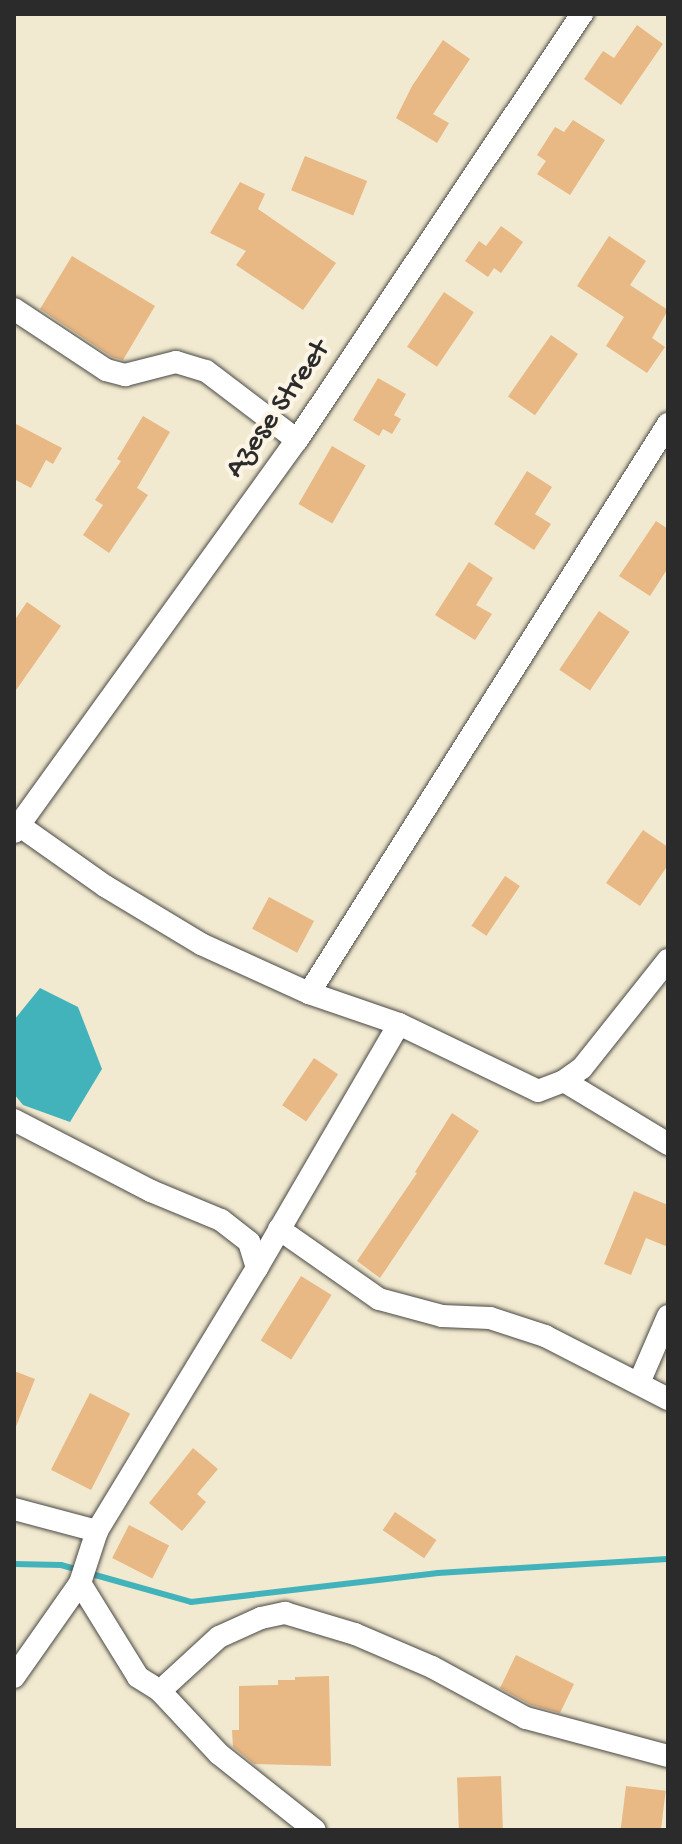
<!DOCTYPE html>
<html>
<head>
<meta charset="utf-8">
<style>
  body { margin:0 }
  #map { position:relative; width:682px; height:1844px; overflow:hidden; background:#f2ead0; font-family:"Gochi Hand",sans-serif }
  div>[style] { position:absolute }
  .water>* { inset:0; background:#43b3bb }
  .stream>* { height:6px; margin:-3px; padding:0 3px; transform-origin:3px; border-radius:3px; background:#43b3bb }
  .building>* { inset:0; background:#e8b885; transform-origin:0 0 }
  .roads { filter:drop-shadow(0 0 2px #494844) drop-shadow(0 0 2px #494844) }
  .minor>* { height:22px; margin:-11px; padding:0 11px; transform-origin:11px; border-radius:11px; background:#fff }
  span { translate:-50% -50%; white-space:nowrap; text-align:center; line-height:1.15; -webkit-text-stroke:8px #fcf5e5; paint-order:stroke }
  .street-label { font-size:30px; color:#2b2b2b }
  .frame { position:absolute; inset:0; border:16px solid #2b2b2b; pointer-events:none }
</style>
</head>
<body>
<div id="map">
  <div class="water">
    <div style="clip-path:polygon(40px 988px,78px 1007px,102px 1069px,70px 1122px,23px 1105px,14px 1094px,14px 1020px)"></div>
  </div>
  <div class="stream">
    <div style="left:14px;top:1564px;width:47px;rotate:1.2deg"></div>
    <div style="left:61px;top:1565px;width:18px;rotate:16deg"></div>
    <div style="left:88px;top:1573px;width:107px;rotate:15.7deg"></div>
    <div style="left:191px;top:1602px;width:249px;rotate:-6.7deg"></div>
    <div style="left:438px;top:1573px;width:230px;rotate:-3.5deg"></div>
  </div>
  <div class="building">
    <div style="clip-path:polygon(637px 25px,663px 44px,621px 105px,584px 79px,603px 51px,614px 58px)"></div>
    <div style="clip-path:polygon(443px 40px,470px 59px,433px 114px,449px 123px,437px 143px,396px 118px,412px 86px)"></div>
    <div style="clip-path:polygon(573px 120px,605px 140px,570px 195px,537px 174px,546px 161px,537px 155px,555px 127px,564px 132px)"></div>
    <div style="left:305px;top:156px;width:67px;height:37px;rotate:22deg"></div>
    <div style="clip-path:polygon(240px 182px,265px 194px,258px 209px,336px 263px,303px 310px,236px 265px,246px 251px,210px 233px)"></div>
    <div style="clip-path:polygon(501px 226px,523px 242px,501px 273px,494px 268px,488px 277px,465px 261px,479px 241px,486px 246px)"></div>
    <div style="clip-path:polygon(609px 236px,646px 261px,630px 285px,668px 310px,652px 338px,665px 347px,647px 373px,606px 346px,624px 317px,577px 286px)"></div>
    <div style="clip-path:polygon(72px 256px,155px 306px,123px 360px,112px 357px,40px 309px)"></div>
    <div style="left:444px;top:292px;width:36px;height:66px;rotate:34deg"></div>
    <div style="left:551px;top:335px;width:33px;height:75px;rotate:35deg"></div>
    <div style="clip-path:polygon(378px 378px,406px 394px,394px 415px,401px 419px,392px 434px,383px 429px,379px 436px,353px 420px)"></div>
    <div style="clip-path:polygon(143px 416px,170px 432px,137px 488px,148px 495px,109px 553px,83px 535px,103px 505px,95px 500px,121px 461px,117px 459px)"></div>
    <div style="clip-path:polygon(14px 423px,62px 448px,53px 464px,46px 460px,31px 488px,14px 479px)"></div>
    <div style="left:332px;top:446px;width:39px;height:67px;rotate:30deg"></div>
    <div style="clip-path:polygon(527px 471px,552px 487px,535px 514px,551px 524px,534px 550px,494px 524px)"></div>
    <div style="clip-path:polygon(656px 521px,668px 529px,668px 568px,650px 596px,619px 576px)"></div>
    <div style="clip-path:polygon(469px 562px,493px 578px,476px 605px,492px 614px,475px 640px,435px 615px)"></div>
    <div style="clip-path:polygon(27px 602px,61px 626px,14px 693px,14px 621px)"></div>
    <div style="left:599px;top:611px;width:37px;height:71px;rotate:34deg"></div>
    <div style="clip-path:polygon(643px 830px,668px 847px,668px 865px,640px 906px,606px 883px)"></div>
    <div style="left:505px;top:876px;width:18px;height:60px;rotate:34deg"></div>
    <div style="left:269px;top:897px;width:51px;height:36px;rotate:28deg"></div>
    <div style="left:314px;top:1058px;width:29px;height:57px;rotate:34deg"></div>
    <div style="clip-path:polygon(452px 1113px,479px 1131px,380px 1278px,357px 1261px,417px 1173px,415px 1172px)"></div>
    <div style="clip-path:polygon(634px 1191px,668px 1205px,668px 1247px,646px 1238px,631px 1275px,604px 1264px)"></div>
    <div style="left:301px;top:1276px;width:36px;height:76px;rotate:32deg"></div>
    <div style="clip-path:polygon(14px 1371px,35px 1379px,15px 1429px,14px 1428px)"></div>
    <div style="left:90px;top:1393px;width:45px;height:86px;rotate:27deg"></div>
    <div style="clip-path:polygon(193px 1448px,218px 1469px,197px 1494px,206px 1502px,182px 1531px,149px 1503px)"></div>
    <div style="left:395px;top:1512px;width:50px;height:22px;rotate:34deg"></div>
    <div style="left:129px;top:1525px;width:45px;height:37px;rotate:27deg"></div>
    <div style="clip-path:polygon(516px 1655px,574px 1684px,560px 1713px,531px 1705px,500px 1688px)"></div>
    <div style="clip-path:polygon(329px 1676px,331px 1766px,254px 1764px,233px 1747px,232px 1730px,239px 1730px,239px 1686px,278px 1685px,278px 1680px,295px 1680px,295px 1677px)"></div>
    <div style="left:501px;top:1776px;width:54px;height:44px;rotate:88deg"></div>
    <div style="left:626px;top:1786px;width:40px;height:44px;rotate:7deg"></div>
  </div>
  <div class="roads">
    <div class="minor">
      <div style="left:14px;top:309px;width:110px;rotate:33.5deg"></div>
      <div style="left:106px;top:370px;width:20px;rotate:15deg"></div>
      <div style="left:125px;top:375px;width:53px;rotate:-14.3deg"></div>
      <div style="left:176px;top:362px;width:31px;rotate:17deg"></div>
      <div style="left:206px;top:371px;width:114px;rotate:37.2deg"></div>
      <div style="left:20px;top:826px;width:104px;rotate:35.2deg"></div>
      <div style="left:105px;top:886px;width:112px;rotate:31.1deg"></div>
      <div style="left:201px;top:944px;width:119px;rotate:24.4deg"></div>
      <div style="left:309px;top:993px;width:95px;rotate:19deg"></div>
      <div style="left:399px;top:1024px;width:154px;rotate:25.7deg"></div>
      <div style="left:538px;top:1091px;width:28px;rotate:-21deg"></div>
      <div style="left:564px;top:1081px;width:22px;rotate:-36deg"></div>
      <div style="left:582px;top:1068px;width:138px;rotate:-51.5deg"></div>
      <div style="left:14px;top:832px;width:483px;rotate:-54.2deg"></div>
      <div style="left:297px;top:440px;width:513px;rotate:-56.22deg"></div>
      <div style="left:309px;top:993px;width:673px;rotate:-57.75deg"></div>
      <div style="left:564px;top:1081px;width:122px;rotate:31.2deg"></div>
      <div style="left:14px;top:1120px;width:154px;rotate:27.4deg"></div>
      <div style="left:151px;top:1191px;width:76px;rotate:22.5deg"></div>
      <div style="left:221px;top:1220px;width:36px;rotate:38deg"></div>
      <div style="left:249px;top:1242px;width:27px;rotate:73deg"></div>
      <div style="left:279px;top:1229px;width:122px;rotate:35deg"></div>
      <div style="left:379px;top:1299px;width:65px;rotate:15.1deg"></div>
      <div style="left:442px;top:1316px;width:48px;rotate:2.4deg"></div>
      <div style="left:490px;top:1318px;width:58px;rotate:18.1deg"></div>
      <div style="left:545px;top:1336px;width:138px;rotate:27.1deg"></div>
      <div style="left:639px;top:1383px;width:73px;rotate:-66.6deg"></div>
      <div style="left:14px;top:1509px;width:86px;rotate:14.8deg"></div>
      <div style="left:80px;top:1583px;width:110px;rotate:58.3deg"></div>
      <div style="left:138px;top:1677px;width:26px;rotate:32deg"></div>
      <div style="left:160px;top:1691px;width:86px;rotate:46.9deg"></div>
      <div style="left:219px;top:1754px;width:122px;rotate:38.4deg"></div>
      <div style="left:14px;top:1677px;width:115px;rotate:-54.9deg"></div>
      <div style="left:80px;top:1583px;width:55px;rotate:-71.9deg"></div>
      <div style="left:97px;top:1531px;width:308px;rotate:-58.7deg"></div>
      <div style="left:257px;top:1268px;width:282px;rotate:-59.8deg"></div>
      <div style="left:160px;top:1691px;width:80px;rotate:-42.5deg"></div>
      <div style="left:219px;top:1637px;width:46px;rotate:-24.3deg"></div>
      <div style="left:261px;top:1618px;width:25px;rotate:-12deg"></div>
      <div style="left:285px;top:1613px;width:73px;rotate:16.7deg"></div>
      <div style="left:355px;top:1634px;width:84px;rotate:23.2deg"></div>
      <div style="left:432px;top:1667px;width:107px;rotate:28.5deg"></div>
      <div style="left:526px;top:1718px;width:147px;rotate:15deg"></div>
    </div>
  </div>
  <div class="street-label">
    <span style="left:279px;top:410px;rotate:-55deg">Azese Street</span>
  </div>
  <div class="frame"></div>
</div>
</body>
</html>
